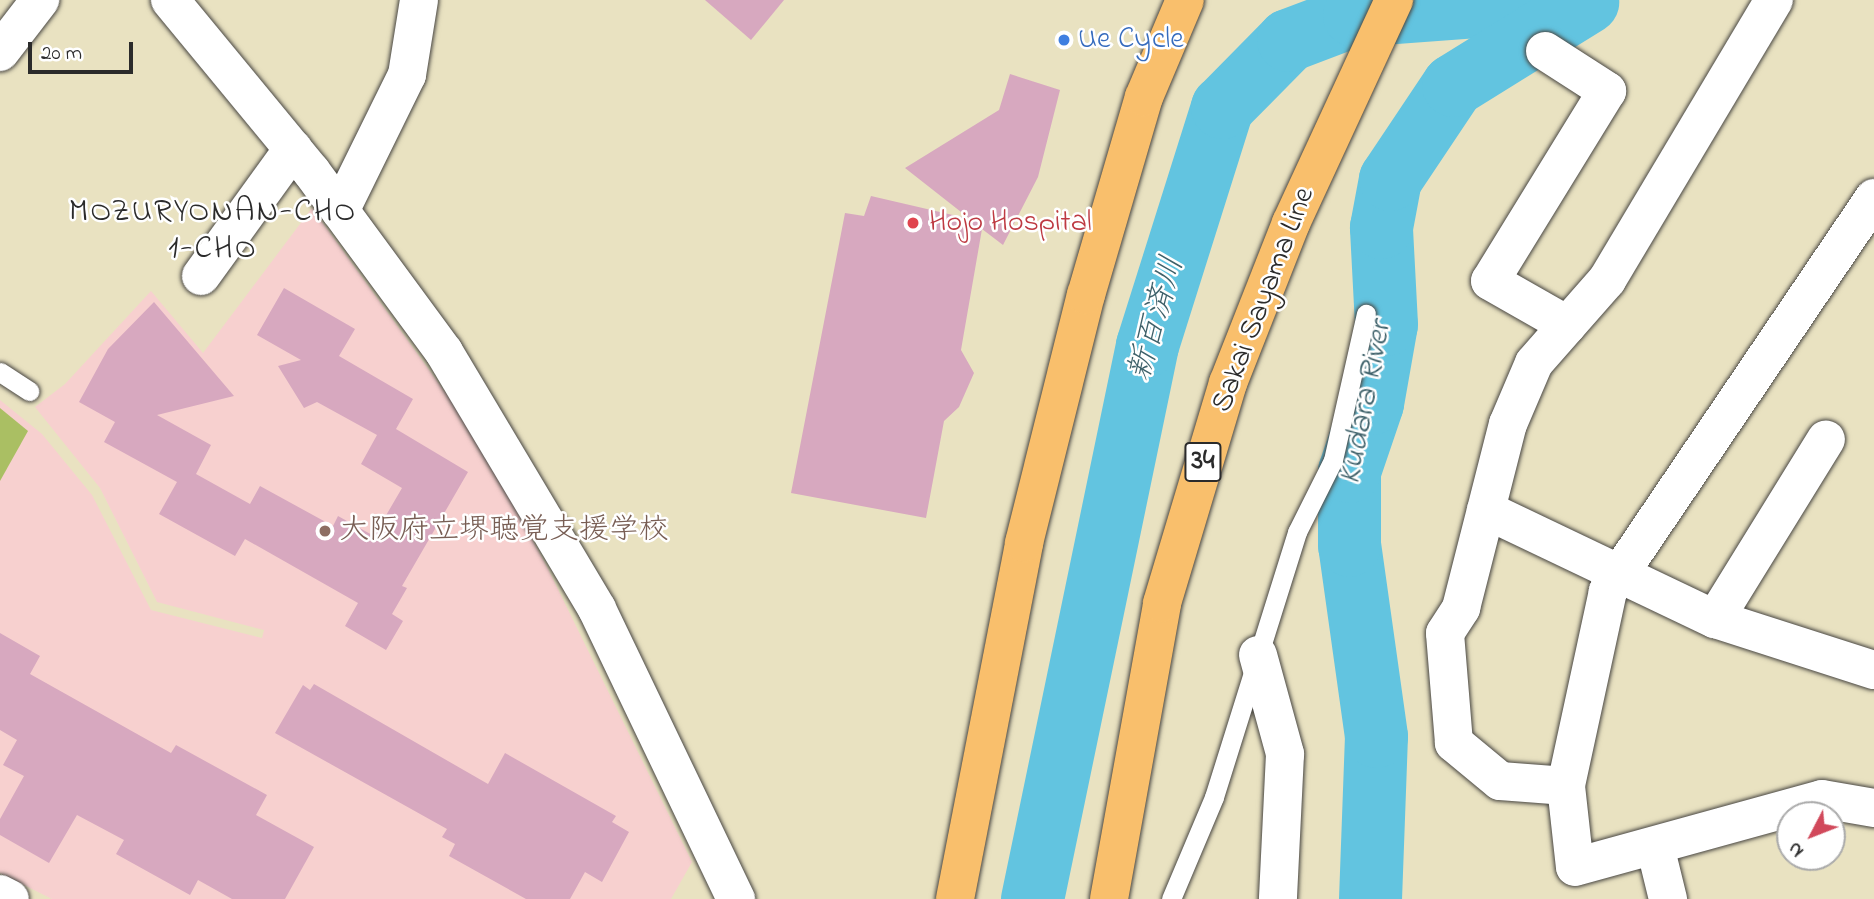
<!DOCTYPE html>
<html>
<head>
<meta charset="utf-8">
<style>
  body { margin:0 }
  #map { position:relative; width:1874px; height:899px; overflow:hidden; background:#e9e2c1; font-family:"Indie Flower","Klee One",sans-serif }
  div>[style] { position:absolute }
  .built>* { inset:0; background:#f7d0cf }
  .green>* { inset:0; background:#aabf63 }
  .river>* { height:63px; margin:-31.5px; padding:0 31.5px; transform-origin:31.5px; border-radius:31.5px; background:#62c4e0 }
  .building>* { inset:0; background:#d7a8bf }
  .roads { filter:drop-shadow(0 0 2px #484642) drop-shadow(0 0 2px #484642) }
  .lane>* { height:19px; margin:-9.5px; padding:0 9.5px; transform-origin:9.5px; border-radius:9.5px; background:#fff }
  .street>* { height:38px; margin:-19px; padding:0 19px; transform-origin:19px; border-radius:19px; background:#fff }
  .primary>* { height:38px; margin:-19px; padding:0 19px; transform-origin:19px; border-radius:19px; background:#f9bf6c }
  .dots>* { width:19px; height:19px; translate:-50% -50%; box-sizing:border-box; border:4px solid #fff; border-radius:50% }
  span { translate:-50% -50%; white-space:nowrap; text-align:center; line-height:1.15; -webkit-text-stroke:5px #fff; paint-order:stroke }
  .shield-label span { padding:2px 5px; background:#fff; border:2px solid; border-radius:5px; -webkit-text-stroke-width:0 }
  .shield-label { font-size:28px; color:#2b2b2b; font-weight:700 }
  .shop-label { font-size:30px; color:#366cbe }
  .left { translate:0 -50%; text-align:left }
  .health-label { font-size:30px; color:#be3a42 }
  .street-label { font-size:30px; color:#2b2b2b }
  .education-label { font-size:30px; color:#785e54 }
  .neighbourhood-label { font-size:32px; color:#2b2b2b; letter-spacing:2px }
  .water-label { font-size:32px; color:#3e616a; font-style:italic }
  .north { position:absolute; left:1776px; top:801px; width:70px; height:70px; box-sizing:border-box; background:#fff; border:2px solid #aaa; border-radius:50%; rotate:228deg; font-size:19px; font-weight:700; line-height:28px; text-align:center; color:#2b2b2b }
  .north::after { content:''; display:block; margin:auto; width:24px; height:32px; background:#d1495b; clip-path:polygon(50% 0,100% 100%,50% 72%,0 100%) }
  .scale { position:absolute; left:28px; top:42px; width:105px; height:32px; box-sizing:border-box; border:4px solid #2b2b2b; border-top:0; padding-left:9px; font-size:21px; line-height:24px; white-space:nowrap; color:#2b2b2b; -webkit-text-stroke:5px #fff; paint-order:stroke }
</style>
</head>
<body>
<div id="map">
  <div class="built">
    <div style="clip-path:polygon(312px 208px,474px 432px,547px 567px,692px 862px,671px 899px,52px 899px,0 873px,0 400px,42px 434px,92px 495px,151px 610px,262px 638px,264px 630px,157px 602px,100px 488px,35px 407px,65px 384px,151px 291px,203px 353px)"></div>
  </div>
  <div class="green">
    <div style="clip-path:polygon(0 408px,28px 431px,0 481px)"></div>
  </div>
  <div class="river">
    <div style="left:1032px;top:899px;width:566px;rotate:-78.27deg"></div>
    <div style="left:1147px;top:345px;width:250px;rotate:-72.5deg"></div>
    <div style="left:1222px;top:107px;width:94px;rotate:-45.4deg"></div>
    <div style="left:1288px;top:40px;width:71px;rotate:-20.7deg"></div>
    <div style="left:1354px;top:15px;width:207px;rotate:-4.2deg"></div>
    <div style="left:1370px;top:899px;width:163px;rotate:-87.9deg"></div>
    <div style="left:1376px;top:736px;width:193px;rotate:-98deg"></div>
    <div style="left:1349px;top:545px;width:74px;rotate:-90deg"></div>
    <div style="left:1349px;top:471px;width:72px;rotate:-71.3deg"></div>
    <div style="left:1372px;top:403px;width:80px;rotate:-80deg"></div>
    <div style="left:1386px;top:324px;width:97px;rotate:-93deg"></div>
    <div style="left:1381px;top:227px;width:49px;rotate:-79.4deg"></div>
    <div style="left:1390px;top:179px;width:113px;rotate:-56.2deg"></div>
    <div style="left:1453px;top:85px;width:158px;rotate:-31.8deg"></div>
  </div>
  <div class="building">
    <div style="clip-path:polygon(705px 0,784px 0,751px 40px)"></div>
    <div style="clip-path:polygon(1010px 74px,1060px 90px,1038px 177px,1003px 245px,982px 229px,961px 350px,974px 373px,959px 407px,944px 421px,926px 518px,791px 493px,845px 213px,864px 216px,871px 196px,970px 219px,905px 168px,999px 110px)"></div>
    <div style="clip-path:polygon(284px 288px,355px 329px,339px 356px,413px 399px,396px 429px,468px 472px,402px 586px,407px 588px,392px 614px,403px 621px,386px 650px,345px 626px,358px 603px,245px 539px,235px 556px,159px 514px,177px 482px,104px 442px,115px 422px,79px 402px,108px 349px,154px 302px,234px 396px,157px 415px,211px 445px,196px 474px,250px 504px,260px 486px,333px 526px,338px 516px,374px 536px,402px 488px,361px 464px,377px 435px,317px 402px,304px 408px,278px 366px,301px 360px,257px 335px)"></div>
    <div style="clip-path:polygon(0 633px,40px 656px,30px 674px,171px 753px,176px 745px,267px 795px,256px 815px,314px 847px,285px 899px,232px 899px,198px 880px,190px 895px,116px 854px,124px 840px,77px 815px,49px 863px,0 835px,0 819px,24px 776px,3px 765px,17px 740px,0 730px)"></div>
    <div style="clip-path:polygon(314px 684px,488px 784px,505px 753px,616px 816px,612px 822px,629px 832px,602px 882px,585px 872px,570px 899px,526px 899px,449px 856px,455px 844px,442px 837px,447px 829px,275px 733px,303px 685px,310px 690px)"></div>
  </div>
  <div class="roads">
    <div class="lane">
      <div style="left:0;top:372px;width:35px;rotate:33deg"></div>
      <div style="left:1171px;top:899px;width:111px;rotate:-67.1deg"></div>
      <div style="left:1214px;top:797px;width:278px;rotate:-72.6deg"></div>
      <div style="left:1297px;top:532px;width:80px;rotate:-63.4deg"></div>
      <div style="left:1333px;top:460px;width:150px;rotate:-77.3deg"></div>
    </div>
    <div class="street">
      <div style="left:170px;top:0;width:222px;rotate:50.5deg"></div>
      <div style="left:311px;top:171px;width:225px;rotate:53.7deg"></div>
      <div style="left:444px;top:352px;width:299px;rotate:59.2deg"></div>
      <div style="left:597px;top:609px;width:322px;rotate:64.4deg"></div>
      <div style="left:1545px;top:51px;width:74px;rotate:32.8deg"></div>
      <div style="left:1607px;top:91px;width:223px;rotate:121.6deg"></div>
      <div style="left:1490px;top:281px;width:89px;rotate:29.7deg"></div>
      <div style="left:0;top:52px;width:66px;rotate:-52.4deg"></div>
      <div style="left:1874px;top:198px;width:475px;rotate:124.1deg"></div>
      <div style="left:1608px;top:591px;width:199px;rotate:102.2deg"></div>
      <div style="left:1566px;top:786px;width:81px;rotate:83.7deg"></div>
      <div style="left:1575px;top:867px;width:256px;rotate:-15.4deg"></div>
      <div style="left:1822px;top:799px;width:53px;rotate:9.8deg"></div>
      <div style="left:340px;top:211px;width:152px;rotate:-63.8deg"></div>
      <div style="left:407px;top:75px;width:76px;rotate:-80.9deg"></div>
      <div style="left:201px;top:276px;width:157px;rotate:-54.1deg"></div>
      <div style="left:1486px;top:510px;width:254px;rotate:25.5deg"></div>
      <div style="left:1715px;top:619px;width:167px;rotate:17.8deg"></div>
      <div style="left:1715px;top:619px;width:211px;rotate:-58.3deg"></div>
      <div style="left:1258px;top:655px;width:103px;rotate:74.7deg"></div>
      <div style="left:1285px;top:754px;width:145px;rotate:92.8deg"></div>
      <div style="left:1566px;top:786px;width:66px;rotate:-175.7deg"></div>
      <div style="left:1500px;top:781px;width:60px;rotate:-140.4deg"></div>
      <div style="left:1454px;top:743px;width:110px;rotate:-94.7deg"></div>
      <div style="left:1445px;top:633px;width:30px;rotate:-57deg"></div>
      <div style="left:1461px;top:608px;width:190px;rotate:-75.7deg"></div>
      <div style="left:1508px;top:424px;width:66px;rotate:-66.9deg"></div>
      <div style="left:1534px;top:363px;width:111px;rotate:-48.7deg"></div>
      <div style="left:1607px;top:280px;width:326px;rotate:-59.2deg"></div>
      <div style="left:1655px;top:846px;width:55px;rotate:76.2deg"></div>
      <div style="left:0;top:894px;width:11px;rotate:27deg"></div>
    </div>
    <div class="primary">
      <div style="left:955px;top:899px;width:363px;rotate:-79deg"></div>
      <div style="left:1024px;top:543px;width:256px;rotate:-76deg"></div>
      <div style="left:1086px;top:295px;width:206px;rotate:-73.7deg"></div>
      <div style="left:1144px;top:97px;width:105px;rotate:-67.1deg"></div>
      <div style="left:1109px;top:899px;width:301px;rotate:-79.8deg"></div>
      <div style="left:1162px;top:603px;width:230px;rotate:-73.3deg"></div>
      <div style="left:1228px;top:383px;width:172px;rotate:-68.5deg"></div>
      <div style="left:1291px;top:223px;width:246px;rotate:-65.2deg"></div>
    </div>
  </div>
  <div class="dots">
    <div style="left:1064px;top:40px;background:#3f7fe0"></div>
    <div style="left:913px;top:223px;background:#e0444e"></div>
    <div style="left:325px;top:531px;background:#8d6e63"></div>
  </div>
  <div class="shield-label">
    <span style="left:1203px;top:462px">34</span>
  </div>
  <div class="shop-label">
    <span class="left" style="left:1078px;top:40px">Ue Cycle</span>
  </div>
  <div class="health-label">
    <span class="left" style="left:929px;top:223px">Hojo Hospital</span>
  </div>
  <div class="street-label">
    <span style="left:1264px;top:300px;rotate:-69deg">Sakai Sayama Line</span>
  </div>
  <div class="education-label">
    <span class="left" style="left:339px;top:531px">大阪府立堺聴覚支援学校</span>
  </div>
  <div class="neighbourhood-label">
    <span style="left:213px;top:232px">MOZURYONAN-CHO<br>1-CHO</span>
  </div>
  <div class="water-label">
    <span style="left:1158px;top:319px;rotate:-74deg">新百済川</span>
    <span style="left:1367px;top:403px;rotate:-79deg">Kudara River</span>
  </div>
  <div class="north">N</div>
  <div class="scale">20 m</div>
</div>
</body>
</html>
